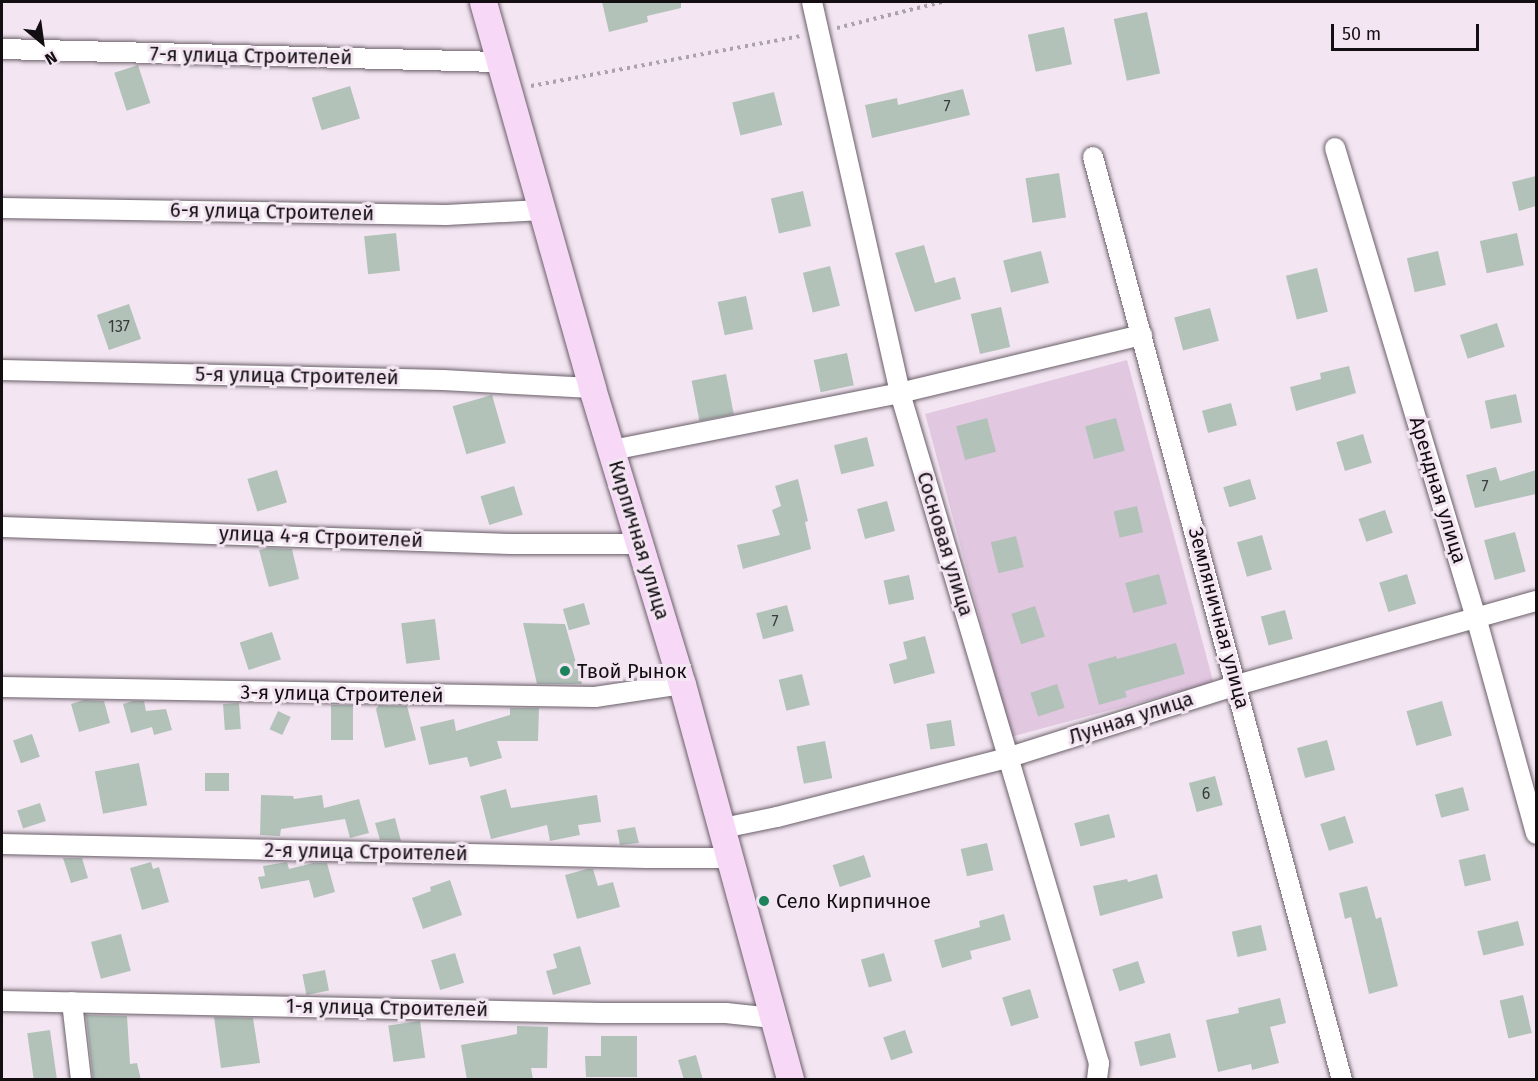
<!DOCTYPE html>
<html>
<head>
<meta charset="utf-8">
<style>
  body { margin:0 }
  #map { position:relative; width:1538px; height:1081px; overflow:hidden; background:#f3e6f2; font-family:"Fira Sans",sans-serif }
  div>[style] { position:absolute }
  .green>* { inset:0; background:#e2c7e1; transform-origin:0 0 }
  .building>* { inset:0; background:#b2c2b9; transform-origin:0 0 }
  .path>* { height:4px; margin-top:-2px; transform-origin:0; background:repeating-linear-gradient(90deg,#aca2ac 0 3px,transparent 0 7.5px) }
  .roads { filter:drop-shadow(0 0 2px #6a5f69) drop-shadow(0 0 2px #6a5f69) }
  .street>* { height:20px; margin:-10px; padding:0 10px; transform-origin:10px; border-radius:10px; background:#fff }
  .secondary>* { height:27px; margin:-13.5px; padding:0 13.5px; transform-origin:13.5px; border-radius:13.5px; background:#f7d9f7 }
  .dots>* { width:16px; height:16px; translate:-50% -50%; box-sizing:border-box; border:3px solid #f3e6f2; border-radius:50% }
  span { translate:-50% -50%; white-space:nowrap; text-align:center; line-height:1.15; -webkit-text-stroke:6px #f3e6f2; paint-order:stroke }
  .number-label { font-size:16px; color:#3a3b3c }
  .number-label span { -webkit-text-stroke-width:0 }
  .street-label { font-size:20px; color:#120e12 }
  .poi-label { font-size:20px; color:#120e12 }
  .left { translate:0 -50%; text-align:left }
  .frame { position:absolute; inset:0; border:3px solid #120e12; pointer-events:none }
  .north { position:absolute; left:12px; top:12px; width:60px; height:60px; -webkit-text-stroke:4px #f3e6f2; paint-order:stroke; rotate:151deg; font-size:16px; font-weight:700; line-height:24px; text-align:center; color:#120e12 }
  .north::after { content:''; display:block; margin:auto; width:21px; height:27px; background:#120e12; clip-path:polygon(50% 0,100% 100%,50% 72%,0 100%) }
  .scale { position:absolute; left:1331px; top:24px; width:148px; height:27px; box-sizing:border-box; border:3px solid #120e12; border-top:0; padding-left:8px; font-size:18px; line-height:21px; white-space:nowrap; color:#120e12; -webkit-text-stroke:4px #f3e6f2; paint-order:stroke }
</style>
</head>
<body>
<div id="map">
  <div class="green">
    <div style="left:1127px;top:360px;width:334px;height:209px;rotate:75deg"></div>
  </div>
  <div class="building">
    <div style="clip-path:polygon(602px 2px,681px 2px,681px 8px,647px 16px,648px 22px,609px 32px)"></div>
    <div style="left:1147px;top:12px;width:63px;height:34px;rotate:78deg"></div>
    <div style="left:1064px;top:27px;width:38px;height:37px;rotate:78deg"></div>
    <div style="left:138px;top:65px;width:40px;height:25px;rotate:72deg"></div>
    <div style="left:350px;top:86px;width:34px;height:40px;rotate:73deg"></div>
    <div style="clip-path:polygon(963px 89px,970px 115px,872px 138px,865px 105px,897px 98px,898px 105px)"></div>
    <div style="left:774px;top:92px;width:34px;height:43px;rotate:76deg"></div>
    <div style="left:1059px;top:173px;width:45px;height:34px;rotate:81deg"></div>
    <div style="clip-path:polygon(1536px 176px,1536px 206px,1519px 211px,1512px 182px)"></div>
    <div style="left:803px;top:191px;width:36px;height:33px;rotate:77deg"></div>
    <div style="left:396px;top:233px;width:38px;height:32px;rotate:84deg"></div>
    <div style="left:1517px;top:233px;width:33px;height:38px;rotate:78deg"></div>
    <div style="clip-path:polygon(924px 245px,935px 283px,955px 277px,961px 299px,915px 312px,895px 253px)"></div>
    <div style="left:1041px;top:251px;width:33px;height:39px;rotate:76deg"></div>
    <div style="left:1438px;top:251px;width:35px;height:32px;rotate:77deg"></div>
    <div style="left:830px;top:266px;width:41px;height:28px;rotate:76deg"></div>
    <div style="left:1317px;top:268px;width:45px;height:32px;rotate:76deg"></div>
    <div style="left:746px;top:296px;width:34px;height:29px;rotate:78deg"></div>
    <div style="left:129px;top:304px;width:37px;height:34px;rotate:71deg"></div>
    <div style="left:1001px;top:307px;width:41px;height:31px;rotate:77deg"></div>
    <div style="left:1210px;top:308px;width:34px;height:37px;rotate:75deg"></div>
    <div style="left:1497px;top:323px;width:25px;height:39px;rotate:72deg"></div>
    <div style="left:847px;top:353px;width:33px;height:34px;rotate:78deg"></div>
    <div style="clip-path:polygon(1349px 366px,1356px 393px,1296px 411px,1290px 387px,1321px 379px,1320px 373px)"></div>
    <div style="left:726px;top:374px;width:41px;height:35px;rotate:79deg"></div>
    <div style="left:1516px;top:394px;width:29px;height:32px;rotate:78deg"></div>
    <div style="left:492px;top:395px;width:50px;height:41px;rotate:74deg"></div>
    <div style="left:1231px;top:403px;width:23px;height:30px;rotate:75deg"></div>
    <div style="left:987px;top:418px;width:35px;height:32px;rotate:75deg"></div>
    <div style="left:1116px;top:418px;width:34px;height:32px;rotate:75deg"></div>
    <div style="left:1363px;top:434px;width:30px;height:28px;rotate:73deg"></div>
    <div style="left:867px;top:437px;width:30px;height:34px;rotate:76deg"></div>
    <div style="clip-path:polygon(1496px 467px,1500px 481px,1536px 470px,1536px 494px,1475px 508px,1466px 475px)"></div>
    <div style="left:277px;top:470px;width:34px;height:31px;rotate:73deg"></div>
    <div style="clip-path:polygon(798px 479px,808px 521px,805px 522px,811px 549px,743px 569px,737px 545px,780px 535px,772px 510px,781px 506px,775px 486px)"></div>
    <div style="left:1250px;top:479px;width:21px;height:28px;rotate:73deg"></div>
    <div style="left:514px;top:486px;width:30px;height:35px;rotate:73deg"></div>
    <div style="left:887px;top:501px;width:31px;height:31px;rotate:75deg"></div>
    <div style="left:1137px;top:506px;width:27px;height:24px;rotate:77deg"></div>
    <div style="left:1385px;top:510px;width:24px;height:28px;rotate:71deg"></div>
    <div style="left:1515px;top:532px;width:41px;height:32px;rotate:75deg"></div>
    <div style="left:1262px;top:535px;width:36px;height:26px;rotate:74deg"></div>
    <div style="left:1016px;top:536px;width:32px;height:26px;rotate:76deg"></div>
    <div style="clip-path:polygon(267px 548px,292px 549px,299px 579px,269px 587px,259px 550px)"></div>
    <div style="left:1159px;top:574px;width:31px;height:35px;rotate:75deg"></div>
    <div style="left:1407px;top:574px;width:31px;height:29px;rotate:73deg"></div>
    <div style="left:909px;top:575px;width:25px;height:26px;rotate:78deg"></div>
    <div style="left:584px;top:603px;width:22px;height:22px;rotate:74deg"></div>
    <div style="left:787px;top:605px;width:27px;height:32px;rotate:75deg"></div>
    <div style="left:1035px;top:606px;width:32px;height:25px;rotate:72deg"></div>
    <div style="left:1285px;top:610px;width:30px;height:25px;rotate:75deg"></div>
    <div style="left:435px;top:619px;width:41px;height:34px;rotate:83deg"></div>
    <div style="clip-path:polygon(523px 623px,565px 624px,582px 684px,537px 684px)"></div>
    <div style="left:272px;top:632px;width:29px;height:34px;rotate:72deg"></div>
    <div style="clip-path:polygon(925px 636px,935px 673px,894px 684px,889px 664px,907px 659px,903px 642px)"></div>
    <div style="clip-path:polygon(1176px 643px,1185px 674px,1125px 691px,1127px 697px,1099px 705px,1088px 664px,1116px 656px,1117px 659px)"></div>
    <div style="left:802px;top:674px;width:32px;height:24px;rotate:76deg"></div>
    <div style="left:1057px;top:684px;width:25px;height:28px;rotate:72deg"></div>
    <div style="clip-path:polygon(84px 700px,104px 701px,110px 723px,79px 732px,71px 704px)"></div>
    <div style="clip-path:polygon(133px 701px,144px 701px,146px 711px,166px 709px,172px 730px,154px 735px,152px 727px,131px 733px,123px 704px)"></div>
    <div style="left:1442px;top:701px;width:36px;height:37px;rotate:74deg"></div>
    <div style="left:239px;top:703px;width:26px;height:16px;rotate:86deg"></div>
    <div style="left:331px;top:705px;width:22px;height:35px"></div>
    <div style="clip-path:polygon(379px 705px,407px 706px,416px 740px,385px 748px,376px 709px)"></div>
    <div style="clip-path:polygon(510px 708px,539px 708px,538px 741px,497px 741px,502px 758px,470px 767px,467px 757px,429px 765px,420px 727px,454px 719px,456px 731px,510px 715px)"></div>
    <div style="left:278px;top:711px;width:14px;height:20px;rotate:25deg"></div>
    <div style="left:951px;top:720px;width:26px;height:25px;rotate:81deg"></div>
    <div style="left:32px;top:734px;width:24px;height:20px;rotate:71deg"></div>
    <div style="left:1327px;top:740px;width:31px;height:31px;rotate:75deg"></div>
    <div style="left:825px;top:741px;width:38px;height:29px;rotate:79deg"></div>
    <div style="left:139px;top:763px;width:43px;height:45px;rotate:79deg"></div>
    <div style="left:229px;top:773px;width:18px;height:24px;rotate:90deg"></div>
    <div style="left:1215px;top:776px;width:30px;height:27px;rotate:75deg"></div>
    <div style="left:1463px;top:787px;width:24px;height:29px;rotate:75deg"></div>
    <div style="clip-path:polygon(506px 789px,511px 808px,597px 795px,601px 822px,578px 825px,580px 835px,550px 841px,547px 825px,491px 839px,480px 796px)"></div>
    <div style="clip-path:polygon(261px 795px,293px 796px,294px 799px,322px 795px,324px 808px,359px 799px,369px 833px,350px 838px,345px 819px,281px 829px,280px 836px,260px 835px)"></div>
    <div style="left:40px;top:803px;width:19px;height:24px;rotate:72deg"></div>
    <div style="left:1109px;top:814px;width:24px;height:36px;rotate:75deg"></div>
    <div style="left:1345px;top:816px;width:28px;height:26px;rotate:72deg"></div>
    <div style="clip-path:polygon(395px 818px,401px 841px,380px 840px,375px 823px)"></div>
    <div style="clip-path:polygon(635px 827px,639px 843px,620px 845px,617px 830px)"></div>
    <div style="left:987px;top:843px;width:28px;height:27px;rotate:77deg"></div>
    <div style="left:1485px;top:854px;width:27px;height:27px;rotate:77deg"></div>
    <div style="left:864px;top:855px;width:23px;height:33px;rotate:72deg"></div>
    <div style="clip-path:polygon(63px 858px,82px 858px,88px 878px,71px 883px)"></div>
    <div style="clip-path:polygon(151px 862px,153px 869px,159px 867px,169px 902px,142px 910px,130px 868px)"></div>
    <div style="clip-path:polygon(287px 862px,289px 869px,313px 863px,327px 863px,335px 892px,314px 898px,309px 880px,261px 889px,258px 877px,265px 876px,263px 866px)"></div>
    <div style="clip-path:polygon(587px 869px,593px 869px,598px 886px,613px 882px,620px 907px,577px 919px,565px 875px)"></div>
    <div style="clip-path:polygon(1157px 874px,1163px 898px,1100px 916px,1093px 886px,1127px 879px,1128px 882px)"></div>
    <div style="clip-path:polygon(450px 880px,462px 915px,423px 929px,412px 898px,431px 891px,430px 887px)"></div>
    <div style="clip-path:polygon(1367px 886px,1376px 919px,1381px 917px,1398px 986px,1369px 994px,1351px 917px,1345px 919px,1339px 893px)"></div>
    <div style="clip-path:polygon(1004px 914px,1011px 940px,970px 951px,972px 959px,942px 968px,934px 940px,980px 927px,979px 921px)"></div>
    <div style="left:1518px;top:921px;width:25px;height:42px;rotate:76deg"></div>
    <div style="left:1261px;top:925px;width:26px;height:30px;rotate:77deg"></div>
    <div style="left:121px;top:934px;width:38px;height:31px;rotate:75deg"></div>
    <div style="clip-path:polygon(580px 946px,591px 984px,553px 995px,546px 971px,557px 968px,553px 954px)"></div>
    <div style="left:455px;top:953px;width:31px;height:25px;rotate:73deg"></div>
    <div style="left:884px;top:953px;width:29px;height:24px;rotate:74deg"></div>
    <div style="left:1138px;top:961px;width:23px;height:27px;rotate:72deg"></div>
    <div style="left:325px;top:970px;width:21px;height:23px;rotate:79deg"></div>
    <div style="left:1030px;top:989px;width:30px;height:29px;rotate:73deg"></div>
    <div style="left:1523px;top:995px;width:39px;height:24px;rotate:77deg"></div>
    <div style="clip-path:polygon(1280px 998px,1286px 1023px,1270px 1027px,1279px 1063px,1252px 1070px,1251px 1064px,1218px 1072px,1206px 1020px,1239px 1013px,1238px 1008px)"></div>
    <div style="clip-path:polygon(86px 1015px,127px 1016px,130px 1064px,137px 1063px,141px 1080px,93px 1080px)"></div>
    <div style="clip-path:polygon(214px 1017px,253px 1018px,260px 1063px,221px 1068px)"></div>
    <div style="left:420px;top:1021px;width:37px;height:32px;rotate:82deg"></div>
    <div style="clip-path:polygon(517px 1026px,548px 1027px,547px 1068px,531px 1068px,533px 1080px,467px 1080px,461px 1045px,517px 1034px)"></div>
    <div style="left:50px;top:1030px;width:50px;height:23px;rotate:82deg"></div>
    <div style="left:905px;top:1030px;width:24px;height:23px;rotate:71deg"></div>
    <div style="left:1170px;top:1033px;width:25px;height:37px;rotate:76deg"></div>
    <div style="clip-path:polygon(601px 1036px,637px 1036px,637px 1077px,586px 1077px,585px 1056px,601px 1056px)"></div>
    <div style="clip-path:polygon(696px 1055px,703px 1080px,684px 1080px,678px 1060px)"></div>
  </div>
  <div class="path">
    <div style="left:837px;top:28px;width:108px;rotate:-13.9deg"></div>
    <div style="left:531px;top:86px;width:275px;rotate:-10.5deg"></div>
  </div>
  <div class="roads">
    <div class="street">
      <div style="left:812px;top:2px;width:401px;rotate:77.3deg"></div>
      <div style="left:900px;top:393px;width:699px;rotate:73.46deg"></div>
      <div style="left:1099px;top:1063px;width:17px;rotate:97deg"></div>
      <div style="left:2px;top:49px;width:499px;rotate:1.5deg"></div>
      <div style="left:1335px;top:148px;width:490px;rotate:73.3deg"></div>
      <div style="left:1476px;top:617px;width:225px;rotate:74.5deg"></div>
      <div style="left:1093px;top:157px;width:956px;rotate:74.9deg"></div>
      <div style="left:2px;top:208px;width:444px;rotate:0.9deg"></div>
      <div style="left:446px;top:215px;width:97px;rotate:-3deg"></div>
      <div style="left:2px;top:370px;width:441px;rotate:1.3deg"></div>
      <div style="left:443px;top:380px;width:149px;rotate:3.1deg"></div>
      <div style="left:612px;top:450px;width:294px;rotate:-11.2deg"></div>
      <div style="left:900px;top:393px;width:249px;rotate:-13.5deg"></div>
      <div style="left:2px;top:527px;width:510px;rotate:1.91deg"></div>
      <div style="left:512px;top:544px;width:128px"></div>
      <div style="left:2px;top:687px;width:593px;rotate:0.97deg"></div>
      <div style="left:595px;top:697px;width:88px;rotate:-8.5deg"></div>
      <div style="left:723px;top:828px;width:55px;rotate:-11.5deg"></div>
      <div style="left:777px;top:817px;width:241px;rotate:-14.4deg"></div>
      <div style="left:1010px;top:757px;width:238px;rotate:-17.6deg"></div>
      <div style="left:1237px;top:685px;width:311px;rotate:-15.7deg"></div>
      <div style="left:2px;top:844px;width:645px;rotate:1.24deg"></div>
      <div style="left:647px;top:858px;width:83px"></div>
      <div style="left:2px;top:1001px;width:600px;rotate:1.15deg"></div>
      <div style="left:602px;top:1013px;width:124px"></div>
      <div style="left:726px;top:1013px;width:47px;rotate:6.1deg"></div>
      <div style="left:72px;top:1002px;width:79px;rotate:83.4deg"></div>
    </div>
    <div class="secondary">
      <div style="left:483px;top:2px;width:401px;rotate:74.2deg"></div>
      <div style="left:592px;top:388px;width:309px;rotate:73.1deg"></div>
      <div style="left:682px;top:684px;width:410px;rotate:74.7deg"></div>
    </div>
  </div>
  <div class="dots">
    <div style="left:565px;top:671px;background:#1c825c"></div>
    <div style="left:764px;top:901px;background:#1c825c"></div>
  </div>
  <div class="number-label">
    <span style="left:947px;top:107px">7</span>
    <span style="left:119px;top:327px">137</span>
    <span style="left:1485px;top:487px">7</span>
    <span style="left:775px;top:622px">7</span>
    <span style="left:1206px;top:794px">6</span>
  </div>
  <div class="street-label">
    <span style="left:251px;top:56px;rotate:1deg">7-я улица Строителей</span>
    <span style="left:272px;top:212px;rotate:1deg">6-я улица Строителей</span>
    <span style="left:297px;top:376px;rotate:1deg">5-я улица Строителей</span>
    <span style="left:1438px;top:490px;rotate:73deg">Арендная улица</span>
    <span style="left:321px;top:537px;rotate:2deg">улица 4-я Строителей</span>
    <span style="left:639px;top:540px;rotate:73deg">Кирпичная улица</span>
    <span style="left:945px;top:544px;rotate:73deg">Сосновая улица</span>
    <span style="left:1219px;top:618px;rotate:75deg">Земляничная улица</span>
    <span style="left:342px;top:694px;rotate:1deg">3-я улица Строителей</span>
    <span style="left:1131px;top:718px;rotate:-18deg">Лунная улица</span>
    <span style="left:366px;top:852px;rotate:1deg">2-я улица Строителей</span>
    <span style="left:387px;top:1008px;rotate:1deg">1-я улица Строителей</span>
  </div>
  <div class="poi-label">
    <span class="left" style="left:577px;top:671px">Твой Рынок</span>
    <span class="left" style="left:776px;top:901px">Село Кирпичное</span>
  </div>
  <div class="frame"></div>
  <div class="north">N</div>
  <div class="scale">50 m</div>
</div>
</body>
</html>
